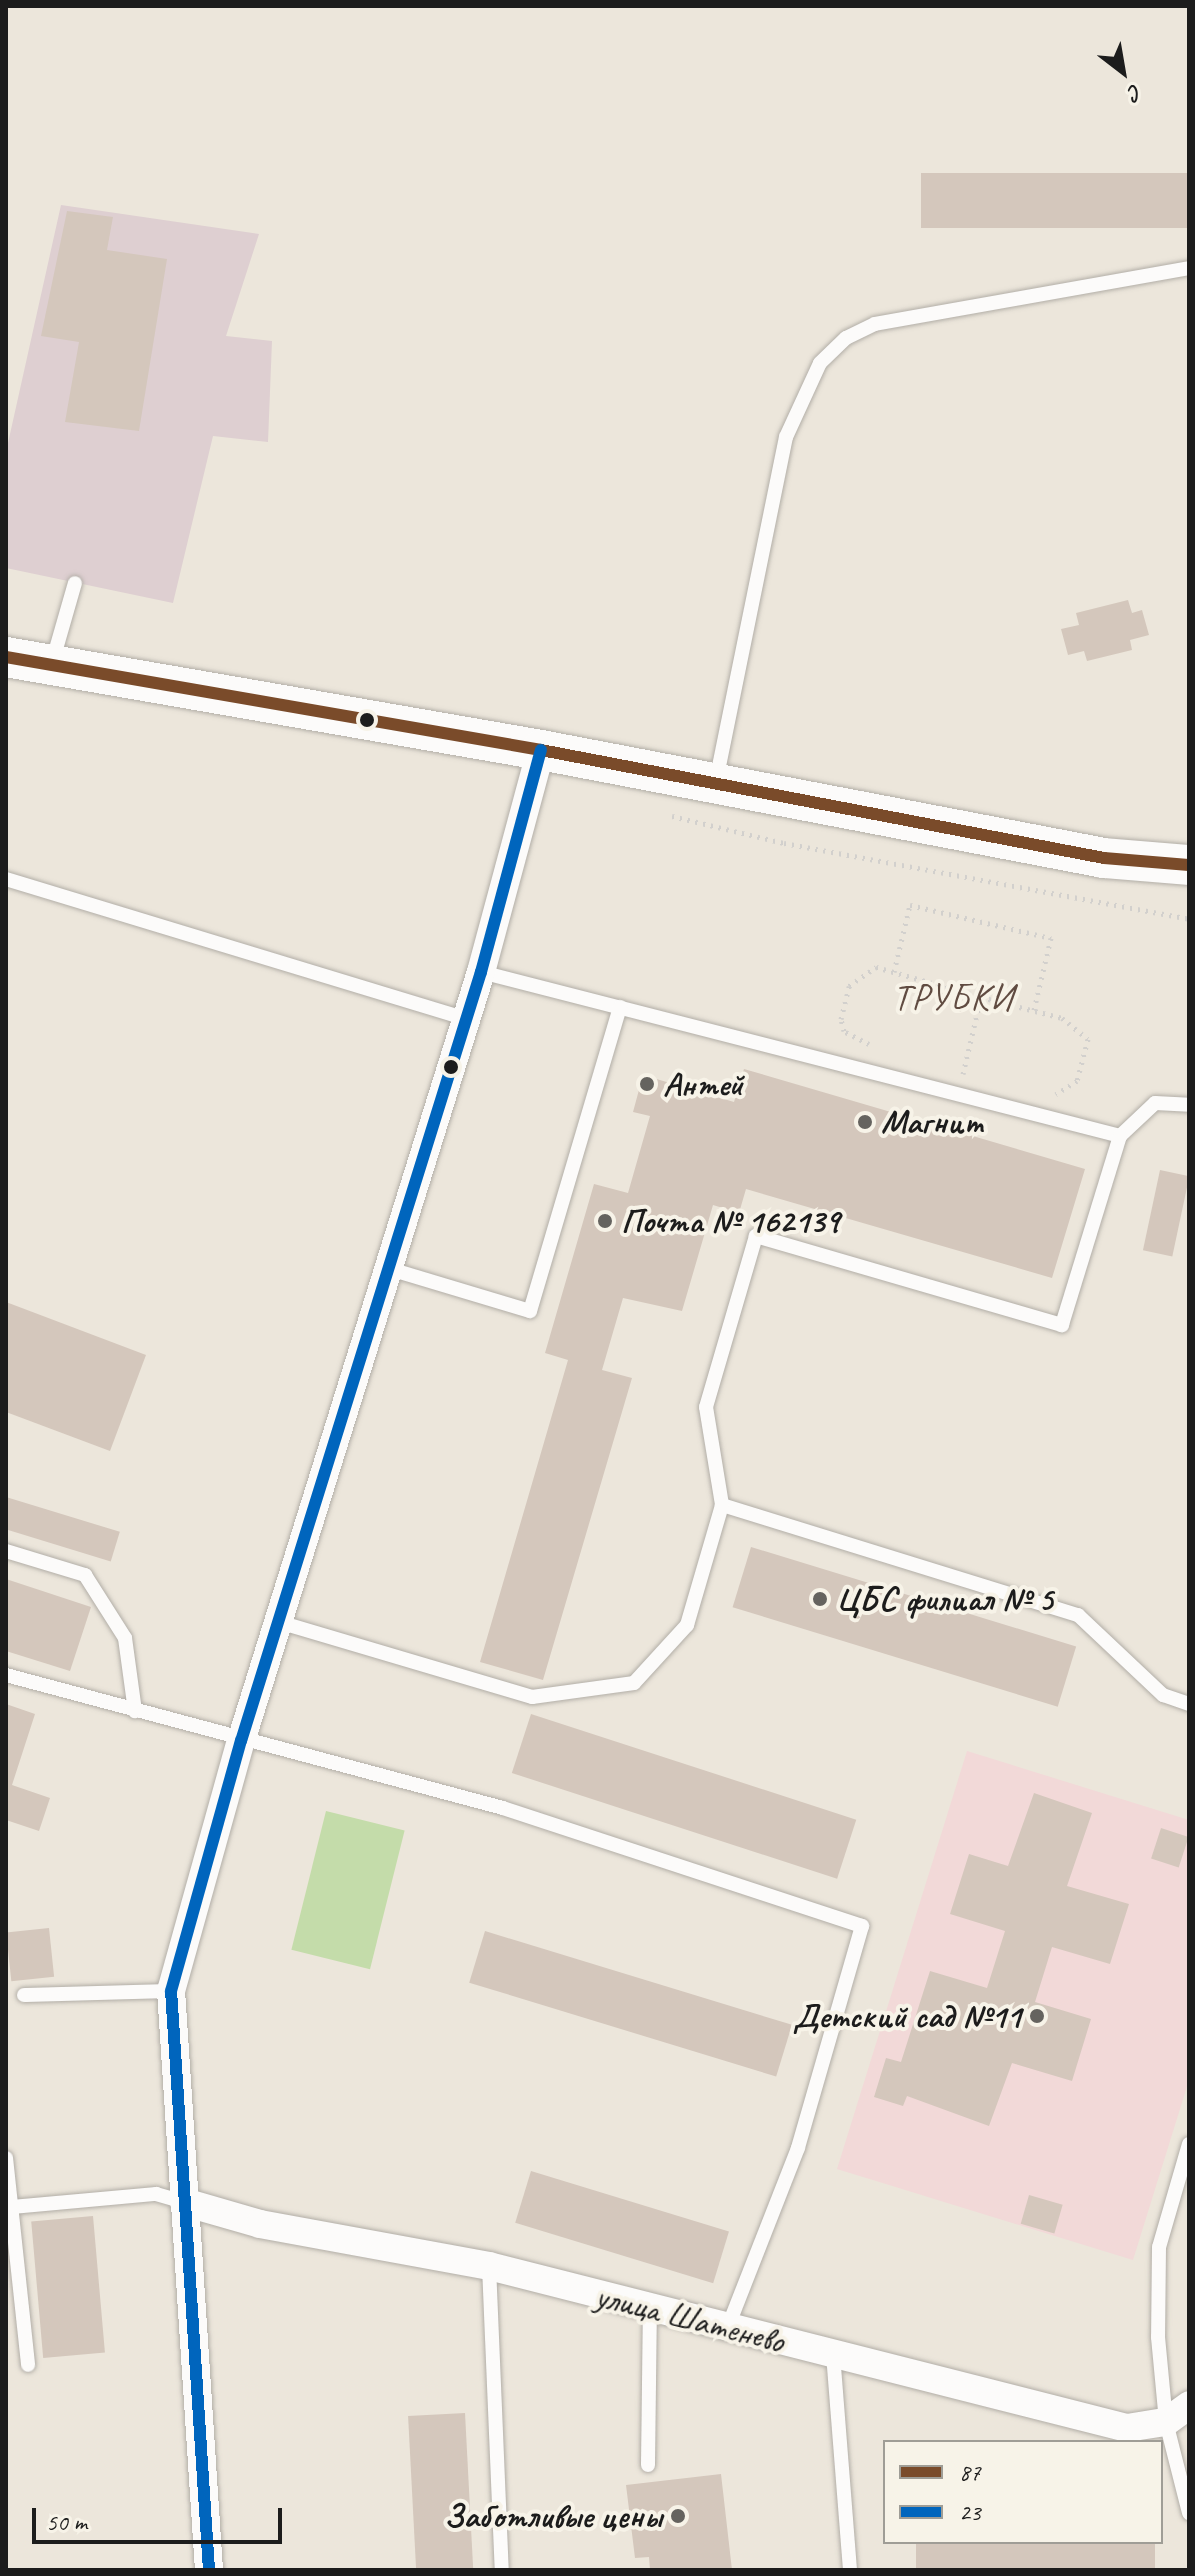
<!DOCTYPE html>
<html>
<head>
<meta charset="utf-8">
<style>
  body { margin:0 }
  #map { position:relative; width:1195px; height:2576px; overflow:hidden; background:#ece6db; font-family:Caveat,sans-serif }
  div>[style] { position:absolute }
  .built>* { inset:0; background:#f2d9d8 }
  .industrial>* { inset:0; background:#decfd1 }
  .green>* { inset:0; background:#c4dcaa; transform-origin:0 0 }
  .building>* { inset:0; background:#d4c7bc; transform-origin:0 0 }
  .path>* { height:5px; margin-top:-2.5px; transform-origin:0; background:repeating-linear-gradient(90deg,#d2d0cd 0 2px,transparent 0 8px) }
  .roads { filter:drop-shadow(0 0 2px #b2aea7) drop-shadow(0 0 2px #b2aea7) }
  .lane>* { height:14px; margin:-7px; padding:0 7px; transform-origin:7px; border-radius:7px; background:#fcfbfa }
  .street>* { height:28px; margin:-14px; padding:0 14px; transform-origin:14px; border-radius:14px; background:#fcfbfa }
  .secondary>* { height:40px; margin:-20px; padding:0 20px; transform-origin:20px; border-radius:20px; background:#fcfbfa }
  .bus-1>* { height:12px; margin:-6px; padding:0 6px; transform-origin:6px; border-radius:6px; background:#7a4b2a }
  .bus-2>* { height:12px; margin:-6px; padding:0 6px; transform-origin:6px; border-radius:6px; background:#0065bd }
  .dots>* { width:22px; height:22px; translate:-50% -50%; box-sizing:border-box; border:4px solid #f7f3e8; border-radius:50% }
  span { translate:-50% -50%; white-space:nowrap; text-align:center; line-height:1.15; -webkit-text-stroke:8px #f7f3e8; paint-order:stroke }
  .poi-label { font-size:34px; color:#1c1c1c; font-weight:700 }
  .left { translate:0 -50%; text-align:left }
  .right { translate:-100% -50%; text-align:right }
  .street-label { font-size:34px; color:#1c1c1c }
  .neighbourhood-label { font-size:36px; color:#604b41; letter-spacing:2px }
  .frame { position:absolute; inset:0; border:8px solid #1c1c1c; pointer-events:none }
  .legend { position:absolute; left:883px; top:2440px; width:280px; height:104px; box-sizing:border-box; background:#f7f3e8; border:2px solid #9f9d96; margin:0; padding:10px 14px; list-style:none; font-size:24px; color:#1c1c1c }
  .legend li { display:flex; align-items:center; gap:16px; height:40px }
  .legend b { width:40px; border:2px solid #9f9d96 }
  .north { position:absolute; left:1083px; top:32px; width:80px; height:80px; -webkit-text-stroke:6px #f7f3e8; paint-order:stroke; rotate:149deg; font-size:22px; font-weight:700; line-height:32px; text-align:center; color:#1c1c1c }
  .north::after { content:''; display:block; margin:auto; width:28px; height:36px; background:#1c1c1c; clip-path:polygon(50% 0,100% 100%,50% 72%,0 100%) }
  .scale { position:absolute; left:32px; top:2508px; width:250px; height:36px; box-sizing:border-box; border:4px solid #1c1c1c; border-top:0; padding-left:10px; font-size:24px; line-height:28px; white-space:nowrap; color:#1c1c1c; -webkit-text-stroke:6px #f7f3e8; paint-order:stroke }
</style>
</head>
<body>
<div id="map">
  <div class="built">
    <div style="clip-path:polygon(967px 1751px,1189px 1820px,1189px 2080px,1133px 2260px,837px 2169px)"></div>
  </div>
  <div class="industrial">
    <div style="clip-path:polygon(61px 205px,259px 234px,226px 336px,272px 341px,268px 442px,213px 436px,173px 603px,6px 568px,6px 452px)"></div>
  </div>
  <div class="green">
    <div style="left:326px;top:1811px;width:81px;height:143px;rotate:14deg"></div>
  </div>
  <div class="building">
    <div style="left:1189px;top:173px;width:55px;height:268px;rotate:90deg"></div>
    <div style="clip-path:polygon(67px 211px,113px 217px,107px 250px,167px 259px,139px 431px,65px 422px,79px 342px,41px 336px)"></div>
    <div style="clip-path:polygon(1128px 600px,1132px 613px,1142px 610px,1149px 635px,1130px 640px,1132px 650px,1087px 661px,1084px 651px,1068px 655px,1061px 629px,1079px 625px,1076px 613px)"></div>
    <div style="clip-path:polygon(744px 1069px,1085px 1169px,1052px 1278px,746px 1189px,739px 1213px,713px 1205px,682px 1311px,623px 1298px,602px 1370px,632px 1378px,543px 1680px,480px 1662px,568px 1360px,545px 1353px,594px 1184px,628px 1193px,650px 1116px,633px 1112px,643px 1075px,734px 1102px)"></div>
    <div style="left:1160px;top:1170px;width:30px;height:82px;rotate:12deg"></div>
    <div style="clip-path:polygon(6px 1302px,146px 1355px,110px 1451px,6px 1412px)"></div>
    <div style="left:6px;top:1497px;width:119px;height:31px;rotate:17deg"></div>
    <div style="left:751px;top:1547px;width:340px;height:63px;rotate:17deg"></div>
    <div style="clip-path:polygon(6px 1579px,91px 1607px,70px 1671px,6px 1651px)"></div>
    <div style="clip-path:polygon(6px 1704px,35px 1714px,12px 1785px,50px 1798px,39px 1831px,6px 1820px)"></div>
    <div style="left:531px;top:1714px;width:342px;height:62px;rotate:18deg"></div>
    <div style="clip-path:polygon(1034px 1793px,1092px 1813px,1067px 1886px,1129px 1904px,1110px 1964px,1052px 1947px,1035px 2002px,1091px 2019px,1072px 2081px,1012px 2063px,989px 2126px,907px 2096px,903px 2106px,874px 2097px,886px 2058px,901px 2062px,930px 1971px,987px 1988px,1005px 1931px,950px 1914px,969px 1854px,1008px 1866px)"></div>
    <div style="left:1161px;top:1828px;width:29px;height:32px;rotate:18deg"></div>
    <div style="left:49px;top:1928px;width:49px;height:43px;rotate:84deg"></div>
    <div style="left:485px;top:1931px;width:321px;height:54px;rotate:17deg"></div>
    <div style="left:531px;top:2171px;width:207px;height:54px;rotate:17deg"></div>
    <div style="left:1029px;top:2195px;width:35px;height:30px;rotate:16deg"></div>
    <div style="left:93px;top:2216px;width:137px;height:62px;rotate:85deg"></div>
    <div style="left:465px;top:2413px;width:157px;height:57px;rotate:87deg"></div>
    <div style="clip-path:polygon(721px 2474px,732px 2570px,650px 2570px,649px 2557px,635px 2558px,626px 2485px)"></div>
    <div style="left:916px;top:2542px;width:239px;height:28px"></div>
  </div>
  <div class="path">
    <div style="left:672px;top:816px;width:115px;rotate:13.6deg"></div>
    <div style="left:784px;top:843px;width:412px;rotate:10.6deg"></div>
    <div style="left:894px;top:972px;width:69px;rotate:-76.6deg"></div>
    <div style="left:910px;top:905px;width:145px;rotate:13.2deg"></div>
    <div style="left:1051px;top:938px;width:74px;rotate:103.3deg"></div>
    <div style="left:869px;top:1044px;width:28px;rotate:-153deg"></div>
    <div style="left:844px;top:1031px;width:12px;rotate:-104deg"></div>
    <div style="left:841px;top:1019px;width:34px;rotate:-76deg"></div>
    <div style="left:849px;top:986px;width:33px;rotate:-35deg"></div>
    <div style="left:876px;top:967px;width:109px;rotate:15.9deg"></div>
    <div style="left:963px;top:1074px;width:79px;rotate:-76.8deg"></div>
    <div style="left:981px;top:997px;width:84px;rotate:14.5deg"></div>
    <div style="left:1062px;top:1018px;width:33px;rotate:39deg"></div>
    <div style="left:1088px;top:1039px;width:43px;rotate:104.7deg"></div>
    <div style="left:1077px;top:1081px;width:25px;rotate:148deg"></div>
  </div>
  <div class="roads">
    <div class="lane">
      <div style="left:52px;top:663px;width:83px;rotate:-74deg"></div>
      <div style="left:716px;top:781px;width:351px;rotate:-78.5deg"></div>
      <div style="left:786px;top:437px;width:81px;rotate:-65.3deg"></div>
      <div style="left:820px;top:363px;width:36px;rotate:-44deg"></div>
      <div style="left:846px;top:338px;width:32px;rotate:-26deg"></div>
      <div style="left:875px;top:324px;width:319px;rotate:-10.1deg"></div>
      <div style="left:6px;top:879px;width:481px;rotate:16.9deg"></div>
      <div style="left:481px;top:972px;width:660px;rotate:14.39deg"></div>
      <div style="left:1120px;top:1136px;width:48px;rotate:-43.3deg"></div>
      <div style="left:1155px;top:1103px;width:34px;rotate:3deg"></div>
      <div style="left:1120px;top:1136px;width:198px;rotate:107.1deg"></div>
      <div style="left:1062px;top:1325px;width:319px;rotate:-163.8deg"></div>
      <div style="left:756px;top:1236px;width:178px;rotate:106.3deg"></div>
      <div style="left:706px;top:1407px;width:99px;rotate:80.7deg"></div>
      <div style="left:722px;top:1505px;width:373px;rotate:17.2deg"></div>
      <div style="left:1078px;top:1615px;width:117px;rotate:43.3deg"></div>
      <div style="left:1163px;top:1695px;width:28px;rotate:19deg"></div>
      <div style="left:390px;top:1269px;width:146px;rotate:16.7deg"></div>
      <div style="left:530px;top:1311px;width:317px;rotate:-73.5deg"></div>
      <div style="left:6px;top:1551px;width:83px;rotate:16.9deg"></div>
      <div style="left:85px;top:1575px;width:75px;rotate:57.6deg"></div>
      <div style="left:125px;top:1638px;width:74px;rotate:82.2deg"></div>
      <div style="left:279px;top:1622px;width:264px;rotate:16.5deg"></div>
      <div style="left:532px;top:1697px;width:103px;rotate:-7.8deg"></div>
      <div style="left:634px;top:1683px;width:79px;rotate:-47.6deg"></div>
      <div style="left:687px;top:1625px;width:125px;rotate:-73.7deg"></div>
      <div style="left:6px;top:1675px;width:514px;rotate:14.98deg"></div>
      <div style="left:503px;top:1808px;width:378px;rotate:18.2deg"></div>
      <div style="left:862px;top:1926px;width:231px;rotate:106.1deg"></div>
      <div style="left:798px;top:2148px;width:192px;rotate:111.4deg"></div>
      <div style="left:24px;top:1995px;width:147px;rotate:-1.6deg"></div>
      <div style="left:1189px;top:2144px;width:107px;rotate:106.2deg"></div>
      <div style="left:1159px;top:2247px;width:90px;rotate:90.6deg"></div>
      <div style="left:1158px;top:2337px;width:85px;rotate:84.6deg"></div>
      <div style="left:1166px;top:2422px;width:94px;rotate:75.8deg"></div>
      <div style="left:6px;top:2158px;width:208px;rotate:83.9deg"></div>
      <div style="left:12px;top:2207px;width:145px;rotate:-5.2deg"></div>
      <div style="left:156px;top:2194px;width:29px;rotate:16deg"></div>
      <div style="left:489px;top:2266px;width:304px;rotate:87.6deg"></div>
      <div style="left:833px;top:2354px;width:217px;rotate:85.5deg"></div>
      <div style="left:648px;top:2465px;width:158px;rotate:-89.3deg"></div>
    </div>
    <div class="street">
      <div style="left:184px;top:2202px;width:79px;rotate:16.1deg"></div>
      <div style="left:260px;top:2224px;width:233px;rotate:10.4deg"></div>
      <div style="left:489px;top:2266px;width:658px;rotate:14.25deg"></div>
      <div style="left:1127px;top:2428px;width:39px;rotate:-9deg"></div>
      <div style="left:1166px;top:2422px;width:29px;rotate:-36deg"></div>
      <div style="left:209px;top:2570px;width:580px;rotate:-93.75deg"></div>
      <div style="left:171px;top:1991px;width:260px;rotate:-74.4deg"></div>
      <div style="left:241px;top:1741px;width:806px;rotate:-72.67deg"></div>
      <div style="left:481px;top:972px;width:230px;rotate:-74.9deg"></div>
    </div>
    <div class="secondary">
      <div style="left:6px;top:657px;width:543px;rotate:9.86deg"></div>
      <div style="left:541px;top:750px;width:573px;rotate:10.86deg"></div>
      <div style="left:1104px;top:858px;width:85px;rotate:4.7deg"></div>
    </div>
  </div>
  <div class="bus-1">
    <div style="left:6px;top:657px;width:543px;rotate:9.86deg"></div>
    <div style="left:541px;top:750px;width:573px;rotate:10.86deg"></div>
    <div style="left:1104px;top:858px;width:85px;rotate:4.7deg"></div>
  </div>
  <div class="bus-2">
    <div style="left:209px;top:2570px;width:580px;rotate:-93.75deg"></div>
    <div style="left:171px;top:1991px;width:260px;rotate:-74.4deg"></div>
    <div style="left:241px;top:1741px;width:806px;rotate:-72.67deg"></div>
    <div style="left:481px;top:972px;width:230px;rotate:-74.9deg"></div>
  </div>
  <div class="dots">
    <div style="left:367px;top:720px;background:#1c1c1c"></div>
    <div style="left:451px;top:1067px;background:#1c1c1c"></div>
    <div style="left:647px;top:1084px;background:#65635f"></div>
    <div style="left:865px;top:1122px;background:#65635f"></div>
    <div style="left:605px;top:1221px;background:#65635f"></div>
    <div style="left:820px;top:1599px;background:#65635f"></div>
    <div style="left:1037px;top:2016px;background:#65635f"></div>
    <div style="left:678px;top:2516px;background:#65635f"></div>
  </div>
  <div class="poi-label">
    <span class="left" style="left:663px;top:1084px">Антей</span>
    <span class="left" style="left:881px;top:1122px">Магнит</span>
    <span class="left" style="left:621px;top:1221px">Почта № 162139</span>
    <span class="left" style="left:836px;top:1599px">ЦБС филиал № 5</span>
    <span class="right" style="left:1021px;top:2016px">Детский сад №11</span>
    <span class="right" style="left:662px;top:2516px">Заботливые цены</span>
  </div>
  <div class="street-label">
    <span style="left:690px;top:2318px;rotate:14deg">улица Шатенево</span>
  </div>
  <div class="neighbourhood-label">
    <span style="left:954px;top:998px">ТРУБКИ</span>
  </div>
  <div class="frame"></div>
  <ul class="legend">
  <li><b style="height:10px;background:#7a4b2a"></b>87</li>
  <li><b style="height:10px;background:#0065bd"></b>23</li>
  </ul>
  <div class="north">С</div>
  <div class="scale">50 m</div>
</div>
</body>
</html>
